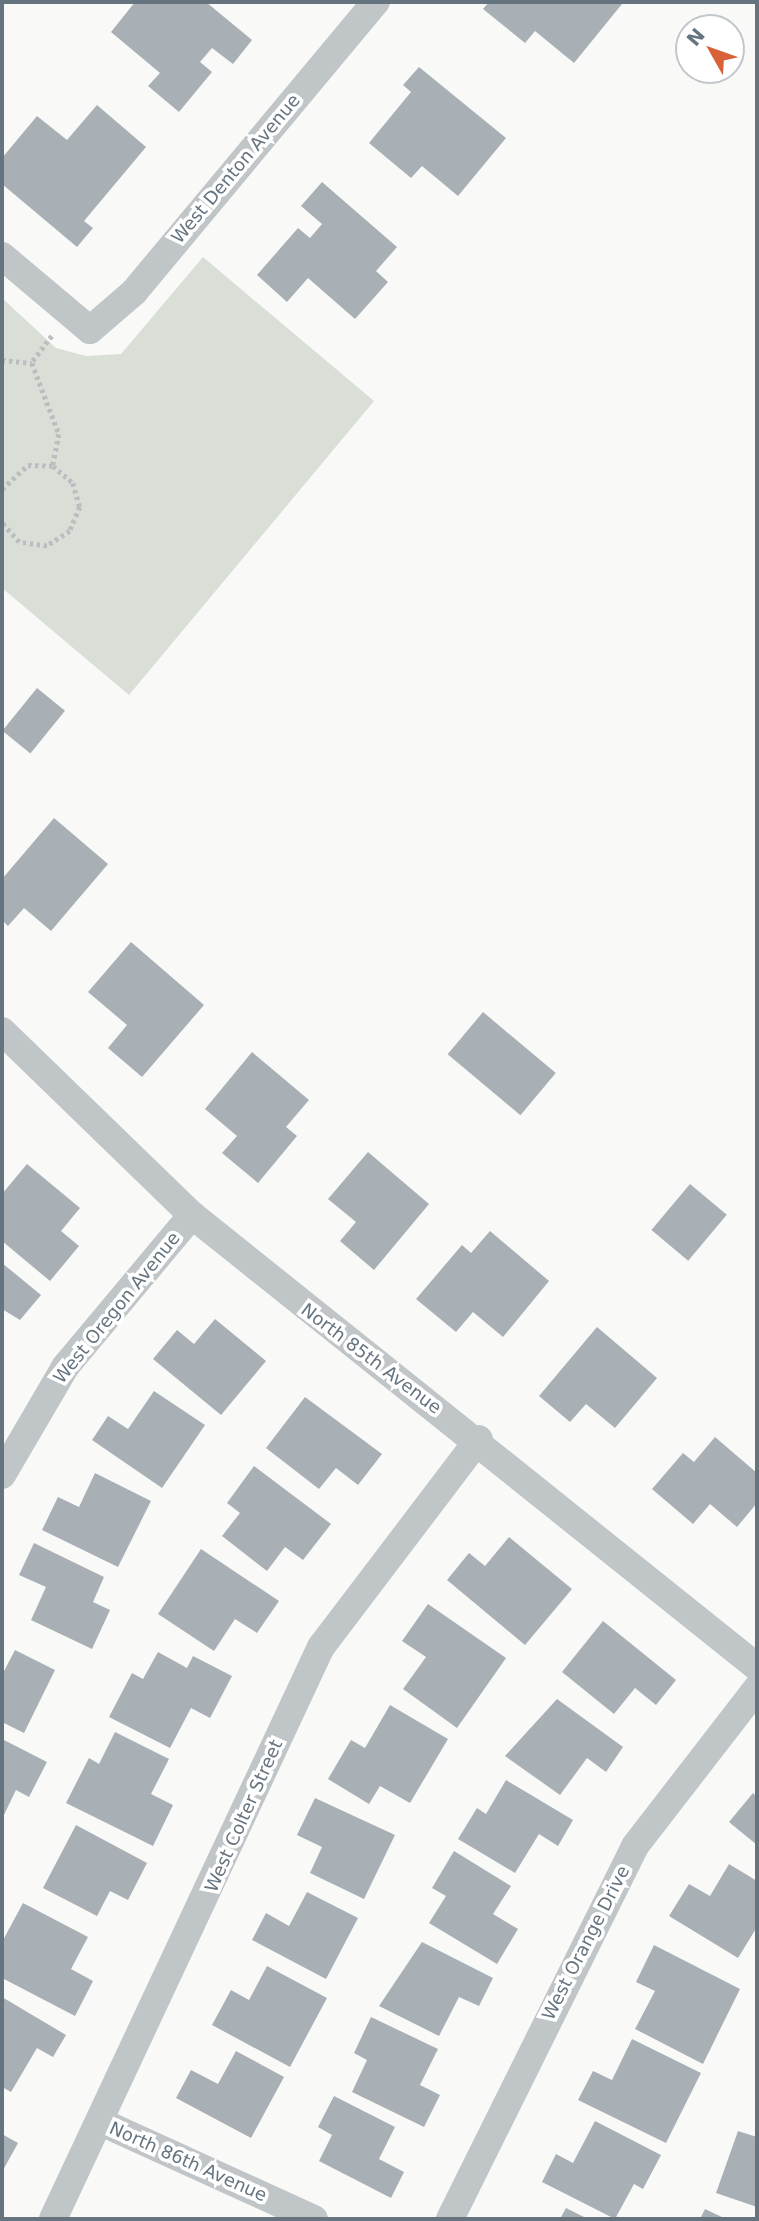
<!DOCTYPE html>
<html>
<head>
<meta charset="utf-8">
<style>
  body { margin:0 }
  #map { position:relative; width:759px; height:2221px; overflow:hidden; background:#f9f9f7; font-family:"DejaVu Sans",sans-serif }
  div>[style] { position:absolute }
  .green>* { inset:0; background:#d9ded7 }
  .building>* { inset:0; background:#a8b0b6; transform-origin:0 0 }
  .path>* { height:4.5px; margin-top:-2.25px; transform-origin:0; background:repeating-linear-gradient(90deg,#bbbec0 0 3.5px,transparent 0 7px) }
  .minor>* { height:28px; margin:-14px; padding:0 14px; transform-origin:14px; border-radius:14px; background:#c0c5c8 }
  span { translate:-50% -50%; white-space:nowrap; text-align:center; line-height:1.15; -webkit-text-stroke:7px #fff; paint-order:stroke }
  .street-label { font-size:18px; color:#667480 }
  .frame { position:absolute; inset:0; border:4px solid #667480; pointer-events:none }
  .north { position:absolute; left:675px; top:14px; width:70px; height:70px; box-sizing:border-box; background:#fff; border:2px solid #c2c7cc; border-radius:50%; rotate:310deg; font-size:19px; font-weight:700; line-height:28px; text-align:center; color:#667480 }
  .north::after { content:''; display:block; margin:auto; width:24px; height:32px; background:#d86139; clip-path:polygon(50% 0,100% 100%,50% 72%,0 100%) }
</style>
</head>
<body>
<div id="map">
  <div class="green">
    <div style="clip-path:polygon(203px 257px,374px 401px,129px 695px,2px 588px,2px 298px,56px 348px,86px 356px,121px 354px)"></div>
  </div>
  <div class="building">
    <div style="clip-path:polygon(135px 2px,206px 2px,252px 40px,233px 64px,212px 48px,200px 62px,212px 72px,179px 112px,148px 86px,160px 73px,111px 32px)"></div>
    <div style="clip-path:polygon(489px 2px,619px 2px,622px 4px,574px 63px,535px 31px,525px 43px,483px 9px)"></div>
    <div style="clip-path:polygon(419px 67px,506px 138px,458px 196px,422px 166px,411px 178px,369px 143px,411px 92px,403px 85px)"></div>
    <div style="clip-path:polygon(97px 105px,146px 147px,84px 221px,93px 228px,77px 247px,2px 184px,2px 158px,37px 116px,67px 140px)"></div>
    <div style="clip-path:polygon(322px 182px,397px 247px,376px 271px,388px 282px,355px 319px,308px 278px,287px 302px,257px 275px,298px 228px,310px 238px,322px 224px,301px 206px)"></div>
    <div style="left:37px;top:688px;width:36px;height:55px;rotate:39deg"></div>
    <div style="clip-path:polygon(54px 818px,108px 864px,51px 931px,24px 908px,8px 926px,2px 920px,2px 879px)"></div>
    <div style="clip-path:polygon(131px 942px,204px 1005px,142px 1077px,108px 1048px,127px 1025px,88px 992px)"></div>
    <div style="left:483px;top:1012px;width:95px;height:55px;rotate:40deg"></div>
    <div style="clip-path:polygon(252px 1052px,309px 1100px,286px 1127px,297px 1136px,258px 1183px,222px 1153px,237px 1136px,205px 1109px)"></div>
    <div style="clip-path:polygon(368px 1152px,429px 1204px,374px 1270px,340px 1241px,356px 1222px,328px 1199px)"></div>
    <div style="clip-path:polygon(27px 1164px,80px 1208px,61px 1231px,79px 1246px,50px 1281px,2px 1241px,2px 1194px)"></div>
    <div style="left:690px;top:1184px;width:48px;height:60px;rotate:40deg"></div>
    <div style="clip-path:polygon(490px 1231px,549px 1281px,503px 1337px,473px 1312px,456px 1332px,416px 1299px,462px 1245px,471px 1253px)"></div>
    <div style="clip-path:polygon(2px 1263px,41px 1295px,20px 1320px,2px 1309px)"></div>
    <div style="clip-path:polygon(215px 1319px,266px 1361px,221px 1415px,153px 1359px,177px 1330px,194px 1344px)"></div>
    <div style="clip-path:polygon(597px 1327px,657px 1378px,615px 1428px,586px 1404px,570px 1422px,539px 1396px)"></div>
    <div style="clip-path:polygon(154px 1391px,205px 1425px,162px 1488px,92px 1440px,108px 1416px,128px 1429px)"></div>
    <div style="clip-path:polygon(305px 1397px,382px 1454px,358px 1485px,336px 1468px,319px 1489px,266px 1448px)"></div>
    <div style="clip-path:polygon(715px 1437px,757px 1473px,757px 1503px,737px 1527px,710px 1504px,693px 1524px,652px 1489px,683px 1453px,694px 1462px)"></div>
    <div style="clip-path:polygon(254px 1466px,331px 1524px,303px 1560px,285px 1547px,267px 1571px,222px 1536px,240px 1513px,227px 1503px)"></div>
    <div style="clip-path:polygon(95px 1473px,151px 1501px,118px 1567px,42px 1530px,58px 1497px,79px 1507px)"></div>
    <div style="clip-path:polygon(509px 1537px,572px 1589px,525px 1645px,447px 1580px,469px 1553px,485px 1566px)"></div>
    <div style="clip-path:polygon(34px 1543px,104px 1577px,93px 1602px,110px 1610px,92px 1649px,31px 1620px,46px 1587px,19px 1575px)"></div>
    <div style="clip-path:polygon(201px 1549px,279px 1601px,257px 1633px,235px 1619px,214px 1651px,158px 1614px)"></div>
    <div style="clip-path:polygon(428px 1604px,506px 1658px,457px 1728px,403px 1689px,426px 1657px,402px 1641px)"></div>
    <div style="clip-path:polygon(603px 1621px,676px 1680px,656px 1705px,635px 1688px,614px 1714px,562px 1672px)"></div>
    <div style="clip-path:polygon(15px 1650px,55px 1670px,24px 1733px,2px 1722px,2px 1675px)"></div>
    <div style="clip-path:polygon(158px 1652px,187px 1668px,193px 1656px,232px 1676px,210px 1718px,191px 1708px,170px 1748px,109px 1717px,132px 1673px,143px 1679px)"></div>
    <div style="clip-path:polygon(557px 1699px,623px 1747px,606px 1772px,587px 1758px,560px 1795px,505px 1756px)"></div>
    <div style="clip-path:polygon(390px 1705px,448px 1739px,410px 1803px,380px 1786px,369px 1804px,328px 1779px,351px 1740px,365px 1748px)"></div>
    <div style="clip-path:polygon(115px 1732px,169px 1759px,151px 1794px,173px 1805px,153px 1846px,66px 1803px,89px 1758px,99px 1764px)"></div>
    <div style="clip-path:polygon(2px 1739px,47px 1762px,29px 1797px,16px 1790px,2px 1819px)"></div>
    <div style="clip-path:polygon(506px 1780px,573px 1820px,558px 1846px,539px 1834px,515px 1873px,458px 1839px,477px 1808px,486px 1814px)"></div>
    <div style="clip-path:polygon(753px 1793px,757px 1797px,757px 1845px,729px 1822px)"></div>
    <div style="clip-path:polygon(315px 1798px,395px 1835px,364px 1899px,310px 1873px,322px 1847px,297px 1835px)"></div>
    <div style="clip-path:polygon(76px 1825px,147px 1863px,128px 1900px,110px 1891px,97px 1916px,43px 1888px)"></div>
    <div style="clip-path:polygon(454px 1851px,511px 1886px,493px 1914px,518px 1929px,497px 1964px,429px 1923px,446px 1896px,432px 1888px)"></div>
    <div style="clip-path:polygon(729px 1864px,757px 1881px,757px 1927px,738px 1958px,669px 1916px,689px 1884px,710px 1896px)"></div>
    <div style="clip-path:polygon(307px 1892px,358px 1918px,326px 1979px,252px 1940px,266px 1913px,289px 1926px)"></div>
    <div style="clip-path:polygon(23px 1903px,88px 1937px,71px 1969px,93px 1981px,75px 2016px,2px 1978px,2px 1942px)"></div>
    <div style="clip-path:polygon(422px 1942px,493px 1978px,479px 2006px,459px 1997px,439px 2036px,379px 2006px)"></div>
    <div style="clip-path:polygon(654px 1945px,740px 1989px,703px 2064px,635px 2029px,655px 1991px,636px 1982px)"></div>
    <div style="clip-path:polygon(267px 1966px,327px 1998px,290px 2067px,212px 2025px,231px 1990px,249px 2000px)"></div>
    <div style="clip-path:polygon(2px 1997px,66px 2035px,53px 2057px,37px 2048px,11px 2092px,2px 2087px)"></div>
    <div style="clip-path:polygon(371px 2017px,438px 2049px,420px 2085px,440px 2095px,424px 2127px,352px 2092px,367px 2060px,354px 2053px)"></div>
    <div style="clip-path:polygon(632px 2039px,701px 2073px,666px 2143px,578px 2100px,593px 2071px,612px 2080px)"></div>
    <div style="clip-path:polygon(236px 2051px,284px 2077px,251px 2138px,176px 2098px,191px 2070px,218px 2084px)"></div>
    <div style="clip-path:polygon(334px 2096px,395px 2127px,379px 2159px,404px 2172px,391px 2198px,319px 2161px,332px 2135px,318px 2127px)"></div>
    <div style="clip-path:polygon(595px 2121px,661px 2155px,643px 2189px,634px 2184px,615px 2219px,542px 2182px,556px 2154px,573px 2163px)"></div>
    <div style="clip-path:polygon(738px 2131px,757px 2137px,757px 2207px,716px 2193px)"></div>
    <div style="clip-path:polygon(2px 2134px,18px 2143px,2px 2172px)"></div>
    <div style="clip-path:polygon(566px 2208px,588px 2219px,560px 2219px)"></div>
    <div style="clip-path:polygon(705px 2209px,726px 2219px,700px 2219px)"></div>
  </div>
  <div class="path">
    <div style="left:52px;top:336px;width:34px;rotate:127deg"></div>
    <div style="left:32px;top:363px;width:76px;rotate:69.2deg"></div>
    <div style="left:59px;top:434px;width:33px;rotate:101deg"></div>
    <div style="left:2px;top:360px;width:30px;rotate:6deg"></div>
    <div style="left:2px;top:489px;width:35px;rotate:-43deg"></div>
    <div style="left:28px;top:465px;width:25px;rotate:2deg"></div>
    <div style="left:53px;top:466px;width:26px;rotate:40deg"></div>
    <div style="left:73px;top:483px;width:25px;rotate:74deg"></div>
    <div style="left:80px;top:507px;width:26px;rotate:113deg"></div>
    <div style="left:70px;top:531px;width:27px;rotate:147deg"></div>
    <div style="left:47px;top:546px;width:28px;rotate:-172deg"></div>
    <div style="left:19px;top:542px;width:25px;rotate:-132deg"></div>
  </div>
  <div class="minor">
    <div style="left:2px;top:256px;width:115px;rotate:40.1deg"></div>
    <div style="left:90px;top:330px;width:58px;rotate:-40.8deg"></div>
    <div style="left:134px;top:292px;width:378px;rotate:-50.2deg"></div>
    <div style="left:2px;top:1031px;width:264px;rotate:44.1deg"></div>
    <div style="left:192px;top:1215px;width:724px;rotate:38.66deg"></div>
    <div style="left:2px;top:1475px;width:125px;rotate:-59.7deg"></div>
    <div style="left:65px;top:1367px;width:198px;rotate:-50.1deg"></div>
    <div style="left:101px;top:2122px;width:234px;rotate:24.5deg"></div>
    <div style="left:53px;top:2219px;width:632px;rotate:-64.9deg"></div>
    <div style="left:321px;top:1647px;width:261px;rotate:-52.8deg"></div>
    <div style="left:450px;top:2219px;width:416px;rotate:-63.6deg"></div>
    <div style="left:635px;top:1846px;width:200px;rotate:-52.3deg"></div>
  </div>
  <div class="street-label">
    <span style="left:236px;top:169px;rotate:-50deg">West Denton Avenue</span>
    <span style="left:117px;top:1308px;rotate:-51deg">West Oregon Avenue</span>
    <span style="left:371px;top:1359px;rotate:37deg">North 85th Avenue</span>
    <span style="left:244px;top:1816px;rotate:-66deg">West Colter Street</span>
    <span style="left:586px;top:1943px;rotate:-63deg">West Orange Drive</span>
    <span style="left:188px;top:2162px;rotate:24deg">North 86th Avenue</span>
  </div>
  <div class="frame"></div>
  <div class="north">N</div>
</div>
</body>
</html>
